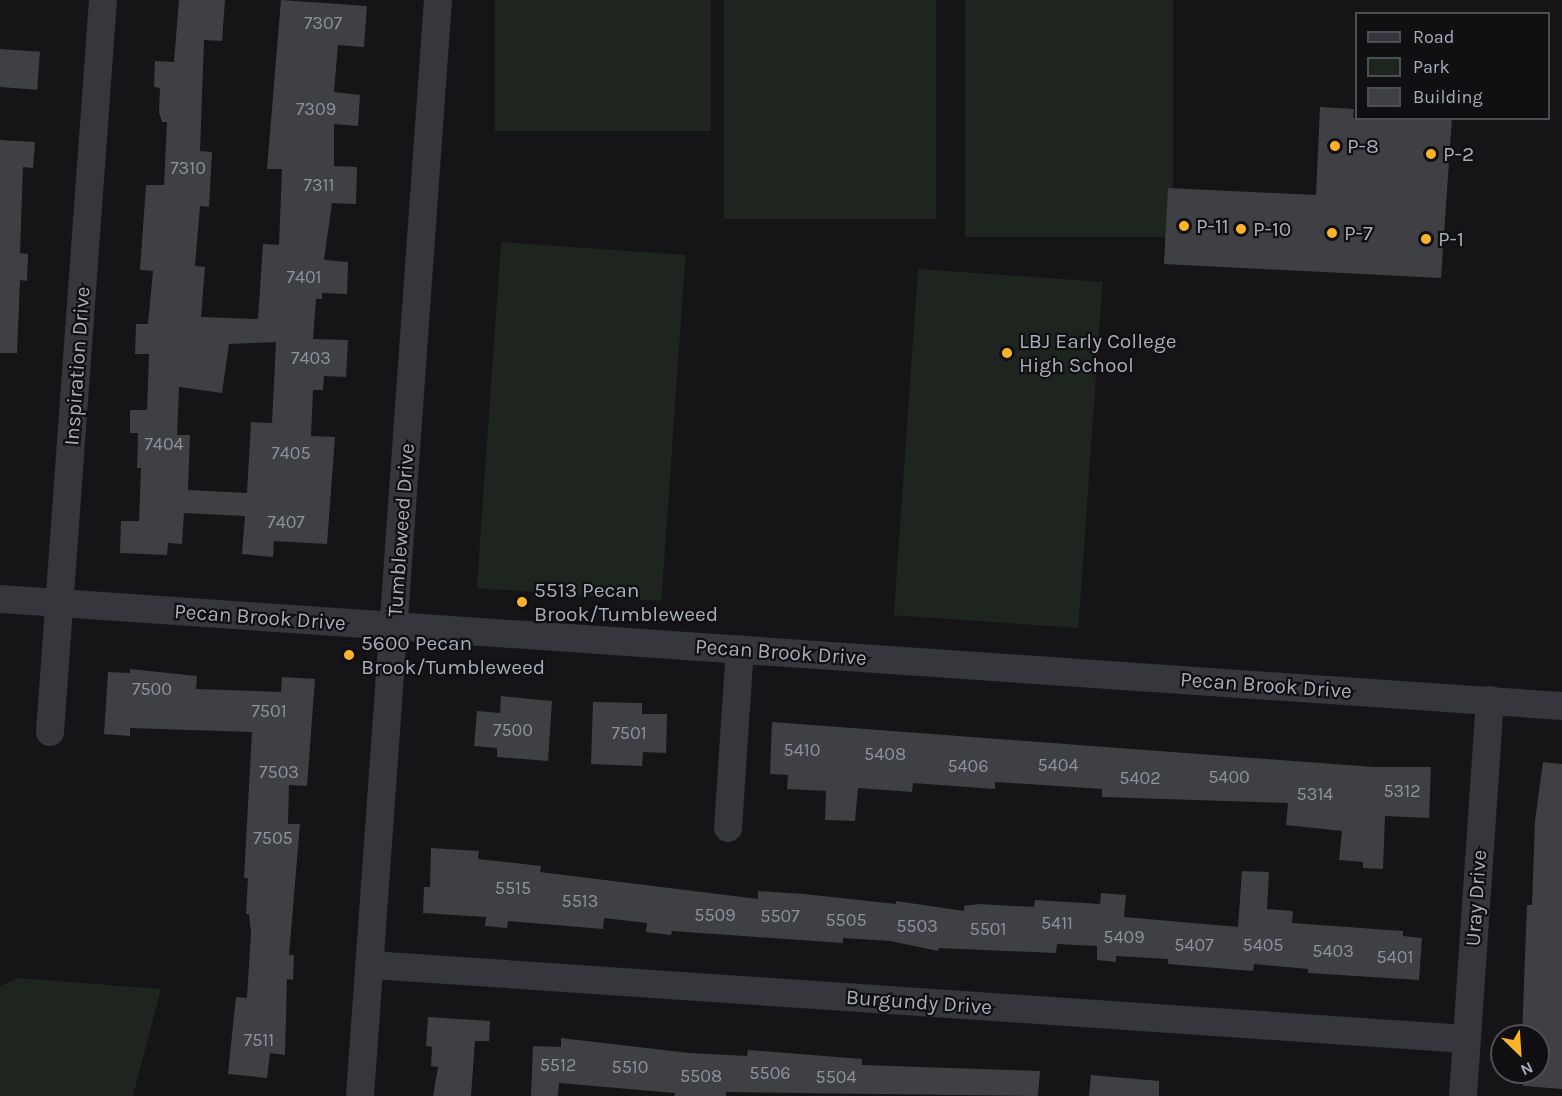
<!DOCTYPE html>
<html>
<head>
<meta charset="utf-8">
<style>
  body { margin:0 }
  #map { position:relative; width:1562px; height:1096px; overflow:hidden; background:#151517; font-family:Karla,sans-serif }
  div>[style] { position:absolute }
  .green>* { inset:0; background:#1d251e; transform-origin:0 0 }
  .building>* { inset:0; background:#3f4044; transform-origin:0 0 }
  .minor>* { height:28px; margin:-14px; padding:0 14px; transform-origin:14px; border-radius:14px; background:#36373c }
  .dots>* { width:16px; height:16px; translate:-50% -50%; box-sizing:border-box; border:3px solid #101012; border-radius:50% }
  span { translate:-50% -50%; white-space:nowrap; text-align:center; line-height:1.15; -webkit-text-stroke:4.5px #101012; paint-order:stroke }
  .number-label { font-size:18px; color:#8c919b }
  .number-label span { -webkit-text-stroke-width:0 }
  .poi-label { font-size:21px; color:#a6acb8 }
  .left { translate:0 -50%; text-align:left }
  .street-label { font-size:21px; color:#a6acb8 }
  .legend { position:absolute; left:1355px; top:12px; width:195px; height:108px; box-sizing:border-box; background:#101012; border:2px solid #4c4e54; margin:0; padding:8px 10px; list-style:none; font-size:18px; color:#a6acb8 }
  .legend li { display:flex; align-items:center; gap:12px; height:30px }
  .legend b { width:30px; border:2px solid #4c4e54 }
  .north { position:absolute; left:1490px; top:1024px; width:60px; height:60px; box-sizing:border-box; background:#101012; border:2px solid #4c4e54; border-radius:50%; rotate:155deg; font-size:16px; font-weight:700; line-height:24px; text-align:center; color:#a6acb8 }
  .north::after { content:''; display:block; margin:auto; width:21px; height:27px; background:#fdb227; clip-path:polygon(50% 0,100% 100%,50% 72%,0 100%) }
</style>
</head>
<body>
<div id="map">
  <div class="green">
    <div style="left:495px;top:0;width:216px;height:131px"></div>
    <div style="left:724px;top:0;width:212px;height:219px"></div>
    <div style="left:965px;top:0;width:208px;height:237px"></div>
    <div style="left:501px;top:242px;width:185px;height:347px;rotate:4deg"></div>
    <div style="left:918px;top:269px;width:185px;height:347px;rotate:4deg"></div>
    <div style="clip-path:polygon(18px 978px,161px 989px,133px 1096px,0 1096px,0 986px)"></div>
  </div>
  <div class="building">
    <div style="clip-path:polygon(evenodd,179px 0,225px 0,222px 41px,204px 40px,200px 151px,212px 152px,209px 207px,200px 206px,195px 266px,205px 267px,201px 317px,258px 319px,263px 244px,279px 245px,282px 169px,267px 169px,281px 0,367px 6px,364px 47px,338px 45px,334px 92px,360px 95px,358px 126px,334px 124px,334px 166px,357px 167px,356px 204px,332px 203px,324px 260px,348px 262px,347px 294px,322px 293px,322px 299px,316px 299px,313px 339px,348px 340px,346px 377px,324px 376px,323px 390px,313px 390px,311px 436px,335px 437px,327px 544px,274px 541px,273px 557px,242px 554px,245px 516px,184px 513px,182px 544px,168px 543px,167px 555px,120px 553px,121px 521px,139px 521px,141px 468px,137px 468px,138px 433px,130px 433px,130px 410px,147px 410px,149px 354px,135px 354px,136px 324px,148px 324px,153px 271px,140px 270px,146px 185px,164px 185px,167px 122px,162px 122px,159px 112px,160px 88px,154px 87px,155px 61px,174px 62px,179px 0,276px 342px,272px 423px,251px 422px,247px 493px,188px 490px,190px 435px,177px 435px,179px 387px,222px 393px,229px 344px,276px 342px)"></div>
    <div style="left:0;top:49px;width:40px;height:38px;rotate:4deg"></div>
    <div style="clip-path:polygon(1320px 107px,1354px 109px,1353px 118px,1452px 118px,1441px 278px,1164px 264px,1168px 188px,1316px 195px)"></div>
    <div style="clip-path:polygon(0 140px,35px 142px,33px 168px,23px 167px,20px 253px,28px 254px,27px 281px,20px 280px,17px 353px,0 353px)"></div>
    <div style="clip-path:polygon(130px 669px,197px 676px,196px 689px,281px 692px,282px 677px,315px 679px,307px 786px,289px 785px,288px 824px,300px 824px,289px 955px,294px 955px,293px 980px,287px 979px,285px 1055px,270px 1053px,267px 1078px,228px 1074px,236px 997px,247px 998px,251px 932px,249px 914px,246px 914px,248px 878px,244px 878px,252px 732px,130px 728px,130px 736px,104px 734px,108px 672px,130px 673px)"></div>
    <div style="clip-path:polygon(501px 696px,552px 701px,548px 761px,497px 757px,497px 748px,474px 746px,477px 711px,500px 713px)"></div>
    <div style="clip-path:polygon(593px 702px,642px 703px,642px 714px,667px 714px,666px 753px,643px 752px,642px 766px,591px 764px)"></div>
    <div style="clip-path:polygon(772px 722px,1374px 767px,1431px 767px,1429px 818px,1385px 816px,1383px 869px,1363px 868px,1363px 862px,1339px 860px,1342px 831px,1286px 825px,1288px 803px,1102px 797px,1102px 789px,995px 782px,995px 789px,913px 783px,912px 792px,858px 788px,855px 821px,825px 820px,826px 791px,787px 789px,788px 775px,770px 774px)"></div>
    <div style="clip-path:polygon(1543px 762px,1562px 764px,1562px 1089px,1523px 1086px,1524px 1072px,1538px 1072px,1538px 1036px,1522px 1036px,1527px 905px,1532px 905px,1535px 821px)"></div>
    <div style="clip-path:polygon(431px 848px,479px 851px,478px 859px,541px 866px,540px 872px,758px 899px,758px 891px,804px 894px,896px 904px,896px 901px,964px 911px,964px 906px,979px 904px,1034px 907px,1035px 900px,1100px 904px,1101px 893px,1126px 895px,1124px 917px,1238px 927px,1242px 871px,1269px 872px,1267px 909px,1293px 911px,1292px 923px,1403px 931px,1403px 936px,1422px 938px,1419px 980px,1308px 973px,1308px 969px,1254px 964px,1253px 971px,1168px 964px,1168px 959px,1116px 956px,1116px 962px,1097px 960px,1097px 946px,1057px 944px,1056px 953px,939px 948px,938px 951px,890px 941px,843px 938px,843px 943px,672px 931px,671px 935px,646px 932px,647px 923px,604px 918px,603px 929px,508px 921px,507px 928px,485px 926px,486px 917px,423px 913px,424px 887px,430px 887px)"></div>
    <div style="clip-path:polygon(428px 1017px,490px 1021px,489px 1041px,475px 1041px,471px 1096px,433px 1096px,438px 1067px,431px 1066px,432px 1047px,426px 1046px)"></div>
    <div style="clip-path:polygon(561px 1038px,689px 1053px,747px 1056px,748px 1050px,862px 1059px,862px 1065px,1040px 1071px,1038px 1096px,726px 1092px,726px 1096px,674px 1096px,675px 1093px,559px 1083px,558px 1096px,531px 1096px,533px 1046px,561px 1047px)"></div>
    <div style="clip-path:polygon(1091px 1075px,1159px 1081px,1159px 1096px,1089px 1096px)"></div>
  </div>
  <div class="minor">
    <div style="left:0;top:599px;width:1566px;rotate:3.92deg"></div>
    <div style="left:50px;top:732px;width:734px;rotate:-85.86deg"></div>
    <div style="left:728px;top:828px;width:179px;rotate:-86.2deg"></div>
    <div style="left:372px;top:965px;width:1096px;rotate:3.87deg"></div>
    <div style="left:360px;top:1096px;width:1099px;rotate:-85.93deg"></div>
    <div style="left:1463px;top:1096px;width:397px;rotate:-86.1deg"></div>
  </div>
  <div class="dots">
    <div style="left:1335px;top:146px;background:#fdb227"></div>
    <div style="left:1431px;top:154px;background:#fdb227"></div>
    <div style="left:1184px;top:226px;background:#fdb227"></div>
    <div style="left:1241px;top:229px;background:#fdb227"></div>
    <div style="left:1332px;top:233px;background:#fdb227"></div>
    <div style="left:1426px;top:239px;background:#fdb227"></div>
    <div style="left:1007px;top:353px;background:#fdb227"></div>
    <div style="left:522px;top:602px;background:#fdb227"></div>
    <div style="left:349px;top:655px;background:#fdb227"></div>
  </div>
  <div class="number-label">
    <span style="left:323px;top:23px">7307</span>
    <span style="left:316px;top:109px">7309</span>
    <span style="left:188px;top:168px">7310</span>
    <span style="left:319px;top:185px">7311</span>
    <span style="left:304px;top:277px">7401</span>
    <span style="left:311px;top:358px">7403</span>
    <span style="left:164px;top:444px">7404</span>
    <span style="left:291px;top:453px">7405</span>
    <span style="left:286px;top:522px">7407</span>
    <span style="left:152px;top:689px">7500</span>
    <span style="left:269px;top:711px">7501</span>
    <span style="left:513px;top:730px">7500</span>
    <span style="left:629px;top:733px">7501</span>
    <span style="left:802px;top:750px">5410</span>
    <span style="left:885px;top:754px">5408</span>
    <span style="left:1058px;top:765px">5404</span>
    <span style="left:968px;top:766px">5406</span>
    <span style="left:279px;top:772px">7503</span>
    <span style="left:1229px;top:777px">5400</span>
    <span style="left:1140px;top:778px">5402</span>
    <span style="left:1402px;top:791px">5312</span>
    <span style="left:1315px;top:794px">5314</span>
    <span style="left:273px;top:838px">7505</span>
    <span style="left:513px;top:888px">5515</span>
    <span style="left:580px;top:901px">5513</span>
    <span style="left:715px;top:915px">5509</span>
    <span style="left:780px;top:916px">5507</span>
    <span style="left:846px;top:920px">5505</span>
    <span style="left:1057px;top:923px">5411</span>
    <span style="left:917px;top:926px">5503</span>
    <span style="left:988px;top:929px">5501</span>
    <span style="left:1124px;top:937px">5409</span>
    <span style="left:1194px;top:945px">5407</span>
    <span style="left:1263px;top:945px">5405</span>
    <span style="left:1333px;top:951px">5403</span>
    <span style="left:1395px;top:957px">5401</span>
    <span style="left:259px;top:1040px">7511</span>
    <span style="left:558px;top:1065px">5512</span>
    <span style="left:630px;top:1067px">5510</span>
    <span style="left:770px;top:1073px">5506</span>
    <span style="left:701px;top:1076px">5508</span>
    <span style="left:836px;top:1077px">5504</span>
  </div>
  <div class="poi-label">
    <span class="left" style="left:1347px;top:146px">P-8</span>
    <span class="left" style="left:1443px;top:154px">P-2</span>
    <span class="left" style="left:1196px;top:226px">P-11</span>
    <span class="left" style="left:1253px;top:229px">P-10</span>
    <span class="left" style="left:1344px;top:233px">P-7</span>
    <span class="left" style="left:1438px;top:239px">P-1</span>
    <span class="left" style="left:1019px;top:353px">LBJ Early College<br>High School</span>
    <span class="left" style="left:534px;top:602px">5513 Pecan<br>Brook/Tumbleweed</span>
    <span class="left" style="left:361px;top:655px">5600 Pecan<br>Brook/Tumbleweed</span>
  </div>
  <div class="street-label">
    <span style="left:77px;top:366px;rotate:-86deg">Inspiration Drive</span>
    <span style="left:401px;top:530px;rotate:-86deg">Tumbleweed Drive</span>
    <span style="left:260px;top:617px;rotate:4deg">Pecan Brook Drive</span>
    <span style="left:781px;top:652px;rotate:4deg">Pecan Brook Drive</span>
    <span style="left:1266px;top:685px;rotate:4deg">Pecan Brook Drive</span>
    <span style="left:1476px;top:898px;rotate:-86deg">Uray Drive</span>
    <span style="left:919px;top:1002px;rotate:4deg">Burgundy Drive</span>
  </div>
  <ul class="legend">
  <li><b style="height:8px;background:#36373c"></b>Road</li>
  <li><b style="height:16px;background:#1d251e"></b>Park</li>
  <li><b style="height:16px;background:#3f4044"></b>Building</li>
  </ul>
  <div class="north">N</div>
</div>
</body>
</html>
